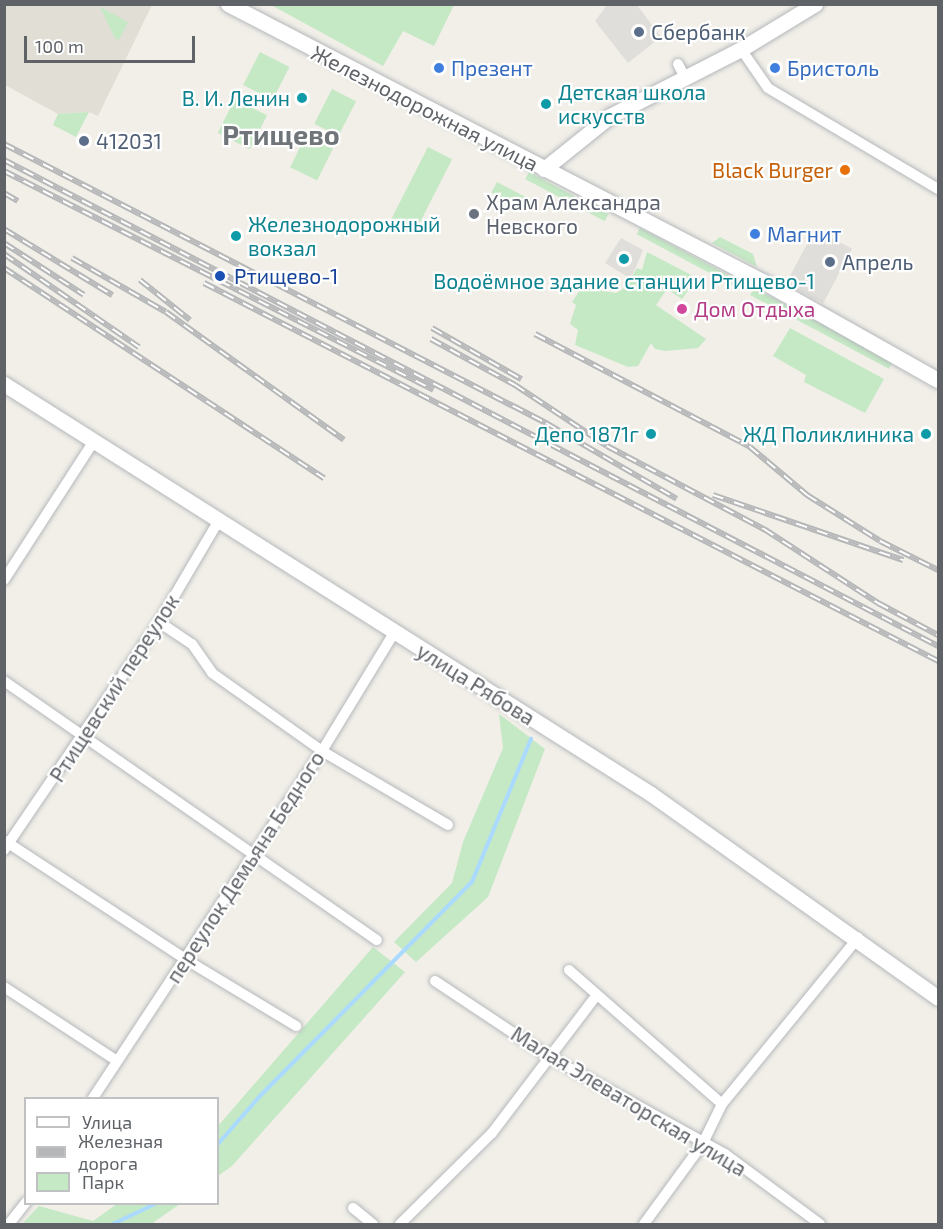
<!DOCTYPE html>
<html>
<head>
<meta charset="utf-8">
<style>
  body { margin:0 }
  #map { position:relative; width:943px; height:1229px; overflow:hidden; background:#f1efe8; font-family:"Exo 2",sans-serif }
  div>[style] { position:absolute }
  .industrial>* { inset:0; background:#e0deda; transform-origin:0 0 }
  .education>* { inset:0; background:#e1ded6 }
  .green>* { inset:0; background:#c5e8c5; transform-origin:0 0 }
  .stream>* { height:4px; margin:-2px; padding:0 2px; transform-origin:2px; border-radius:2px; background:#aadaff }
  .roads { filter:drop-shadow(0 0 2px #b5b8bc) drop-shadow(0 0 2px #b5b8bc) }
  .street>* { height:10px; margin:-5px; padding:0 5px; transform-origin:5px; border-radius:5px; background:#fff }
  .secondary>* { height:15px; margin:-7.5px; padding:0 7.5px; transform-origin:7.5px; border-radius:7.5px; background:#fff }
  .rail>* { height:6px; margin-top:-3px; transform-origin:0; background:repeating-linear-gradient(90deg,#fff 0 11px,#b6b7b8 0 22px); box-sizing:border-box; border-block:2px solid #b6b7b8 }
  .dots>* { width:16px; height:16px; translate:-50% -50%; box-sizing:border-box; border:3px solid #fff; border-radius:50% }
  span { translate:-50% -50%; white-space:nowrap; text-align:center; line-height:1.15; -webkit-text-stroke:4.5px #fff; paint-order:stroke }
  .service-label { font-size:21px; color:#4e5e75 }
  .left { translate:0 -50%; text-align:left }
  .shop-label { font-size:21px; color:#366cbe }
  .culture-label { font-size:21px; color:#0d838f }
  .right { translate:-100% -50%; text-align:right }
  .street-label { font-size:21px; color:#5f6368 }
  .food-label { font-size:21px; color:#c56008 }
  .worship-label { font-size:21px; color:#5b616d }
  .transit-label { font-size:21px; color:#164399 }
  .hotel-label { font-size:21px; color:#b23c85 }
  .district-label { font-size:27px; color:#70757a; font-weight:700 }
  .frame { position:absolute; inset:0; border:6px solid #5f6368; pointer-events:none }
  .legend { position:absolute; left:24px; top:1097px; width:195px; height:108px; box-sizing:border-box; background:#fff; border:2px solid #bfc1c3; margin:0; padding:8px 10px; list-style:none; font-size:18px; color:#5f6368 }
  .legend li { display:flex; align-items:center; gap:12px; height:30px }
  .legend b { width:30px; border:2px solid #bfc1c3 }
  .scale { position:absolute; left:24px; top:36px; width:171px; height:27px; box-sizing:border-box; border:3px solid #5f6368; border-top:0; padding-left:8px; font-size:18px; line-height:21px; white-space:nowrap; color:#5f6368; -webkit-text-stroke:4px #fff; paint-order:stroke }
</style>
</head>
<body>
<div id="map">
  <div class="industrial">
    <div style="clip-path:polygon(607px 5px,637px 5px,661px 37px,628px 63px,595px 21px)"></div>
    <div style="left:815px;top:229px;width:42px;height:62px;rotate:28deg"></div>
    <div style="clip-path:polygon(621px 238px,643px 250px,631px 279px,605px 263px)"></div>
  </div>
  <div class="education">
    <div style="clip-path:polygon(4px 5px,152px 5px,98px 116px,89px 112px,58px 114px,5px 85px)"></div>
  </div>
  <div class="green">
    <div style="clip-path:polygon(271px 5px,454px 5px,434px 46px,403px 31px,383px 66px)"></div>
    <div style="clip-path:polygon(100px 7px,128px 22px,119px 40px,115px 38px)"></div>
    <div style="left:260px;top:52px;width:33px;height:37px;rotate:27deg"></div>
    <div style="left:332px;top:89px;width:27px;height:39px;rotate:27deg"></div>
    <div style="left:235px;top:99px;width:36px;height:38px;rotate:27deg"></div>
    <div style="clip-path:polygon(89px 112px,76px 137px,53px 125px,58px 114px)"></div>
    <div style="left:306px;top:135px;width:30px;height:36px;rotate:26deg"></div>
    <div style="left:428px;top:147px;width:27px;height:83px;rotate:27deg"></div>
    <div style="left:529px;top:172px;width:90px;height:8px;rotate:28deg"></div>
    <div style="left:497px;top:182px;width:41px;height:12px;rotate:28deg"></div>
    <div style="left:640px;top:228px;width:118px;height:7px;rotate:28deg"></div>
    <div style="clip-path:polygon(720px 237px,753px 254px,757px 267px,712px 243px)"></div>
    <div style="clip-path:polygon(647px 252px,697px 278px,682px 299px,667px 289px,656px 305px,706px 339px,698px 348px,665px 351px,655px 349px,651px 343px,638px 366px,628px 367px,575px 345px,578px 330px,570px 324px,576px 305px,572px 302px,582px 287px,616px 293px,626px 287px,637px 268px,642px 270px)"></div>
    <div style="left:754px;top:288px;width:157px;height:8px;rotate:28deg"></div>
    <div style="clip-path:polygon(790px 328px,884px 379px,865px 413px,804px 382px,806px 375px,773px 356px)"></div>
    <div style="clip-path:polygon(499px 714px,545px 749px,488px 897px,416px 962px,394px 942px,452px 883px,463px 842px,503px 748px)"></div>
    <div style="clip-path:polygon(373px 947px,405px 972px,232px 1166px,218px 1176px,218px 1126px)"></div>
    <div style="clip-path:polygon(117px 1204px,180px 1204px,151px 1224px,22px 1224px,39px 1206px,93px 1221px)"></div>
  </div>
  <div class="stream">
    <div style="left:218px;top:1144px;width:62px;rotate:-48.9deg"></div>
    <div style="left:259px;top:1097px;width:303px;rotate:-45.3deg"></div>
    <div style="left:472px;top:882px;width:155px;rotate:-67.6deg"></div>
    <div style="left:113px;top:1224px;width:47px;rotate:-25.5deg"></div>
  </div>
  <div class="roads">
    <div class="street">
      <div style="left:741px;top:49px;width:47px;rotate:55.3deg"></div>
      <div style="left:768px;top:88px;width:198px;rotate:30.7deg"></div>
      <div style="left:678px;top:64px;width:13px;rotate:63deg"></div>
      <div style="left:4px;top:580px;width:166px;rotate:-57.1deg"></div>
      <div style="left:159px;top:622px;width:40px;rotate:34deg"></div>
      <div style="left:192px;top:644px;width:35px;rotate:55deg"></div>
      <div style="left:212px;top:673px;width:135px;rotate:35.3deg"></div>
      <div style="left:322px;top:751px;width:146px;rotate:30.4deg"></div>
      <div style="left:4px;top:681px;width:454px;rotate:34.8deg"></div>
      <div style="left:5px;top:841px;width:215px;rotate:33.2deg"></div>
      <div style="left:185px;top:959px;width:130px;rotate:31.1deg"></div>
      <div style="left:4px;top:850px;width:276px;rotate:-55.8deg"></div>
      <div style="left:159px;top:622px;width:116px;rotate:-59.5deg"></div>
      <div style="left:569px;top:970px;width:203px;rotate:41.2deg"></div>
      <div style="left:435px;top:981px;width:136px;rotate:33.6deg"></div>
      <div style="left:548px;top:1056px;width:202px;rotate:29deg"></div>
      <div style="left:725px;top:1154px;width:118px;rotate:36.4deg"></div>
      <div style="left:4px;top:987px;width:135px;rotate:33.2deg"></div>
      <div style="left:93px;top:1098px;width:416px;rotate:-56.6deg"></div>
      <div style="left:322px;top:751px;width:138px;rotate:-58.6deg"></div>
      <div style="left:353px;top:1208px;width:26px;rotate:39deg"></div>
      <div style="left:9px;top:1224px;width:28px;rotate:-52deg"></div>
      <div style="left:400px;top:1224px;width:129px;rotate:-44.7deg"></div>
      <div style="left:492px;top:1133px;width:172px;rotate:-52.8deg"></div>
      <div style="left:644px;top:1224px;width:100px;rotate:-53.9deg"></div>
      <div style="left:703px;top:1143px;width:43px;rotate:-64deg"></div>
      <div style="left:722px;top:1104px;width:215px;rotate:-50.7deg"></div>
    </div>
    <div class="secondary">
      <div style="left:228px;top:4px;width:602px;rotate:27.42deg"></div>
      <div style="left:762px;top:281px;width:202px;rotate:29.4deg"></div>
      <div style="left:544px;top:169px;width:85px;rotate:-38.8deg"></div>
      <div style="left:610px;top:116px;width:147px;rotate:-27.1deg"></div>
      <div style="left:741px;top:49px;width:87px;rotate:-31.3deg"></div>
      <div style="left:4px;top:384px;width:766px;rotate:32.36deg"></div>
      <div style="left:651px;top:794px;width:352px;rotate:35.4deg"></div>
    </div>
  </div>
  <div class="rail">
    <div style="left:4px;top:144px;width:610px;rotate:27.24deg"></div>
    <div style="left:546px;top:423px;width:151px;rotate:30.1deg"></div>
    <div style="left:4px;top:160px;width:1053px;rotate:27.49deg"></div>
    <div style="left:4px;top:171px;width:482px;rotate:27deg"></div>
    <div style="left:4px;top:193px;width:16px;rotate:30deg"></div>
    <div style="left:4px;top:229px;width:127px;rotate:31.4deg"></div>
    <div style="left:4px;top:243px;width:95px;rotate:33deg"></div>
    <div style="left:4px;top:254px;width:164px;rotate:34.6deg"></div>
    <div style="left:72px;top:258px;width:108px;rotate:29.9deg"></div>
    <div style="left:166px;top:312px;width:219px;rotate:35.7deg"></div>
    <div style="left:4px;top:268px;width:383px;rotate:33.3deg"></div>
    <div style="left:140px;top:280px;width:64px;rotate:38.7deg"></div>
    <div style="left:204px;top:283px;width:826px;rotate:27.25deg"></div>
    <div style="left:432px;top:328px;width:103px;rotate:29.8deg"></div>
    <div style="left:535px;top:334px;width:243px;rotate:27.7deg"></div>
    <div style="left:750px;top:447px;width:75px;rotate:40.1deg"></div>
    <div style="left:807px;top:495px;width:86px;rotate:32.2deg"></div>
    <div style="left:880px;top:541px;width:65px;rotate:26.6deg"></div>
    <div style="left:431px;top:339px;width:96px;rotate:28.7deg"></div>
    <div style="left:515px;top:385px;width:110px;rotate:33.5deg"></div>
    <div style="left:607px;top:446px;width:178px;rotate:27.9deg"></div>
    <div style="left:764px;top:529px;width:136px;rotate:33deg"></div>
    <div style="left:878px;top:603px;width:68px;rotate:28.1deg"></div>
    <div style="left:713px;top:495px;width:201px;rotate:18.9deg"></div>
  </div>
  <div class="dots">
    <div style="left:639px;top:32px;background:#5c6f8a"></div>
    <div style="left:439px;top:68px;background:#3f7fe0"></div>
    <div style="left:775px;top:68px;background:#3f7fe0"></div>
    <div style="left:302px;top:98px;background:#0f9aa8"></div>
    <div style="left:546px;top:104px;background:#0f9aa8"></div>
    <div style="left:84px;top:141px;background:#5c6f8a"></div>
    <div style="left:845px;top:170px;background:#e8710a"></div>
    <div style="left:474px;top:214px;background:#6b7280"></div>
    <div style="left:755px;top:234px;background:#3f7fe0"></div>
    <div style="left:236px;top:236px;background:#0f9aa8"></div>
    <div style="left:624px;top:259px;background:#0f9aa8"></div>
    <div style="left:830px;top:262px;background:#5c6f8a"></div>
    <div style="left:220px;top:276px;background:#1a4fb4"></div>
    <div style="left:682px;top:309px;background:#d1479c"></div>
    <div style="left:651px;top:434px;background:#0f9aa8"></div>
    <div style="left:926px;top:434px;background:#0f9aa8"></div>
  </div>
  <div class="service-label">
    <span class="left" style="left:651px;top:32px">Сбербанк</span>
    <span class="left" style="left:96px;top:141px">412031</span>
    <span class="left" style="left:842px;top:262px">Апрель</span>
  </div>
  <div class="shop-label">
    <span class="left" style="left:451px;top:68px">Презент</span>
    <span class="left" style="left:787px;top:68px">Бристоль</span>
    <span class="left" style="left:767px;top:234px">Магнит</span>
  </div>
  <div class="culture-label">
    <span class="left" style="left:558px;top:104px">Детская школа<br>искусств</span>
    <span class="right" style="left:290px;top:98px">В. И. Ленин</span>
    <span class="left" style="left:248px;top:236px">Железнодорожный<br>вокзал</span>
    <span style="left:624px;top:281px">Водоёмное здание станции Ртищево-1</span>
    <span class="right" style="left:639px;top:434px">Депо 1871г</span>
    <span class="right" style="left:914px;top:434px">ЖД Поликлиника</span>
  </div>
  <div class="street-label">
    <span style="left:425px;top:108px;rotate:27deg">Железнодорожная улица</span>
    <span style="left:476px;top:684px;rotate:32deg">улица Рябова</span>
    <span style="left:114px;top:688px;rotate:-57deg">Ртищевский переулок</span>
    <span style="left:245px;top:867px;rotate:-57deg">переулок Демьяна Бедного</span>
    <span style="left:629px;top:1101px;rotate:31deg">Малая Элеваторская улица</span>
  </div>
  <div class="food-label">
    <span class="right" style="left:833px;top:170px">Black Burger</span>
  </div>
  <div class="worship-label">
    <span class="left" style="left:486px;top:214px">Храм Александра<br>Невского</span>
  </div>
  <div class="transit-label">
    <span class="left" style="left:234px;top:276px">Ртищево-1</span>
  </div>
  <div class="hotel-label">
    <span class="left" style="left:694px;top:309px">Дом Отдыха</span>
  </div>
  <div class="district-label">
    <span style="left:281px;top:135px">Ртищево</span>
  </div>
  <div class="frame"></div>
  <ul class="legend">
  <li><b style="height:8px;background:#fff"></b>Улица</li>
  <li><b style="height:8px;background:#b6b7b8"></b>Железная дорога</li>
  <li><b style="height:16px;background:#c5e8c5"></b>Парк</li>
  </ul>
  <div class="scale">100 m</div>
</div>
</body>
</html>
